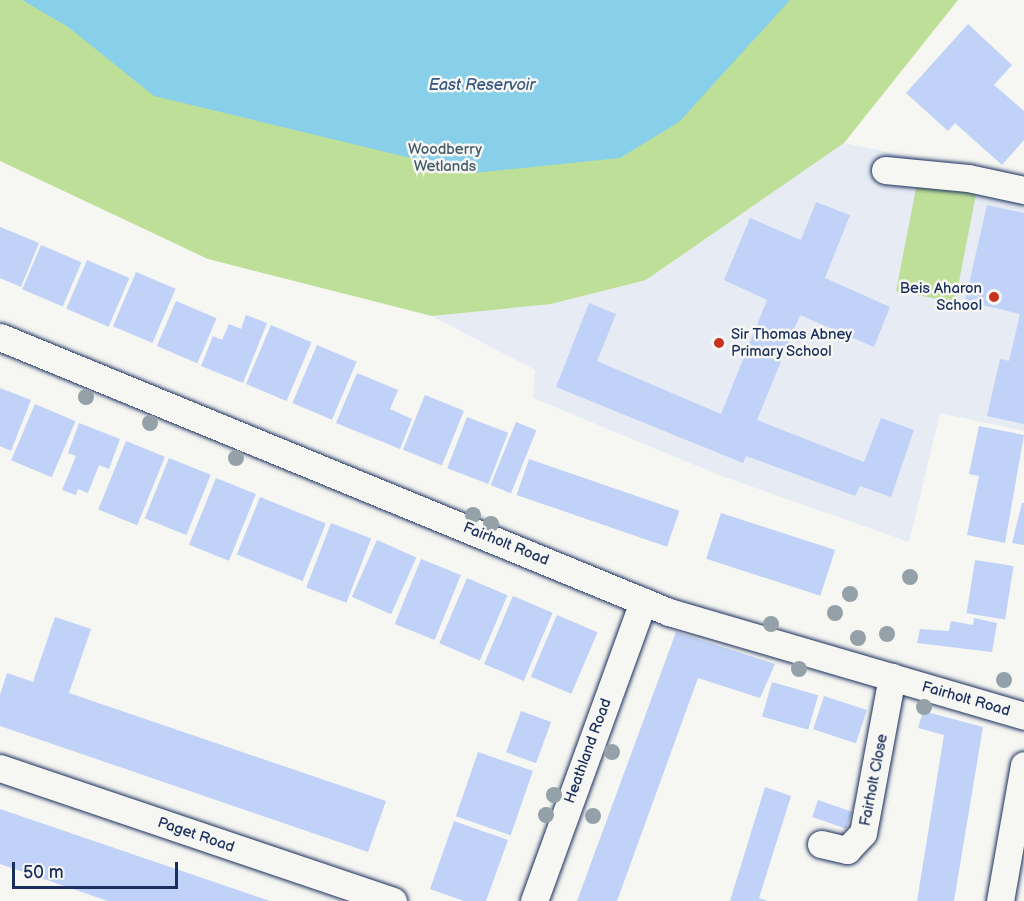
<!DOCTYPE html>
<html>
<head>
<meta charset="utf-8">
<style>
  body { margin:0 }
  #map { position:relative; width:1024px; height:901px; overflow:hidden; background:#f6f6f2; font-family:"Balsamiq Sans",sans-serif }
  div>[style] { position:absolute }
  .built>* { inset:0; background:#e6ebf4 }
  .green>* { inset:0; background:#bedf98; transform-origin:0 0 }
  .water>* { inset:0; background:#88d0ea }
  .building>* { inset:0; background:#c1d2f8; transform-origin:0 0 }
  .roads { filter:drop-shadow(0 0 2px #1b2f5e) drop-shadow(0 0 2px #1b2f5e) }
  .minor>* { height:27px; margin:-13.5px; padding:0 13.5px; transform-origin:13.5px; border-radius:13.5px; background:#f6f6f2 }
  .trees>* { width:16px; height:16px; margin:-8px; border-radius:50%; background:#94a1a8 }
  .dots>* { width:16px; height:16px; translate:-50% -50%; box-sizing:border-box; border:3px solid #f6f6f2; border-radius:50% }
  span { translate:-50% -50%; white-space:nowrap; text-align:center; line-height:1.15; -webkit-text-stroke:5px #f6f6f2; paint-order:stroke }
  .park-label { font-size:15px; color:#445b6c }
  .poi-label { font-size:15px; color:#1b2f5e }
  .right { translate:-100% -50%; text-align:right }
  .left { translate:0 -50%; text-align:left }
  .street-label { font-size:15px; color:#1b2f5e }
  .water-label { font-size:16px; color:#365781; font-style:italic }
  .scale { position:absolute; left:12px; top:862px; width:166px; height:27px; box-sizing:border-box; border:3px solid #1b2f5e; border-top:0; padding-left:8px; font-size:18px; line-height:21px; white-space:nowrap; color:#1b2f5e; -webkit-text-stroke:4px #f6f6f2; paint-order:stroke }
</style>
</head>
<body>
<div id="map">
  <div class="built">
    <div style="clip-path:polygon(844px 143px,1024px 181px,1024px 431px,940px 413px,909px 542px,719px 475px,533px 398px,535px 370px,432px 316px,551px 304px,646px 280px)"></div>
  </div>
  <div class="green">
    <div style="clip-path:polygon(0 0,958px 0,844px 143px,646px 280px,551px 304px,432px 316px,208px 259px,0 161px)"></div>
    <div style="left:918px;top:178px;width:60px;height:115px;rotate:11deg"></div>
  </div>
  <div class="water">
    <div style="clip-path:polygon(22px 0,790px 0,679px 122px,620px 158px,473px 173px,154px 96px,68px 27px)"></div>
  </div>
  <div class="building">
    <div style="clip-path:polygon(968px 24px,1012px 65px,994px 85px,1024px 111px,1024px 140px,1002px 165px,955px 123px,948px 131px,906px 93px)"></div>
    <div style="clip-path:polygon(816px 202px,850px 215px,825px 278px,890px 307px,874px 347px,800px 315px,757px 420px,864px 462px,881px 418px,914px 430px,891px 497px,860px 486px,855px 496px,746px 456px,743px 463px,556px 387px,589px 303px,616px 314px,597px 361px,721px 414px,767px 300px,724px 280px,750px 218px,801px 240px)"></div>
    <div style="clip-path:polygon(987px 205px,1024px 213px,1024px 424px,987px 416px,1000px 359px,1009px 361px,1020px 314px,965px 301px)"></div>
    <div style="clip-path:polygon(0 227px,39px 243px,21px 287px,0 278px)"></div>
    <div style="left:41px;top:245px;width:44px;height:48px;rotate:23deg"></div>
    <div style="left:87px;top:260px;width:46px;height:53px;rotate:23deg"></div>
    <div style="left:136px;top:272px;width:43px;height:59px;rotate:23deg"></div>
    <div style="left:176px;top:301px;width:44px;height:49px;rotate:23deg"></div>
    <div style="clip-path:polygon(246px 315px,267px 323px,243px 383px,201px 366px,213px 336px,222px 340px,229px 324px,241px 329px)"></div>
    <div style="left:271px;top:325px;width:44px;height:64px;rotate:23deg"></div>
    <div style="left:317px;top:345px;width:43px;height:63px;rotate:23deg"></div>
    <div style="clip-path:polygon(357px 373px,398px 390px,390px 409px,412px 419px,400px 449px,336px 423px)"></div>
    <div style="clip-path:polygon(0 388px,31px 400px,11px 451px,0 446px)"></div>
    <div style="left:425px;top:395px;width:42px;height:59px;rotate:22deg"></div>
    <div style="left:35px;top:404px;width:44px;height:61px;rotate:23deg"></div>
    <div style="left:467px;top:417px;width:44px;height:55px;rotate:21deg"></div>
    <div style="left:516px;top:422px;width:22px;height:68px;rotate:22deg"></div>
    <div style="clip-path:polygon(79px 423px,120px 439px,109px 469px,99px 465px,88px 493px,78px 489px,76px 495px,62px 490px,76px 456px,68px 453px)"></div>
    <div style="clip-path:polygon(979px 426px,1024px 435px,1005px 543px,967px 535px,979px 476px,969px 474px)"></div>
    <div style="left:126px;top:441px;width:42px;height:74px;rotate:22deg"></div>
    <div style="left:169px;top:458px;width:45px;height:65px;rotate:22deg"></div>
    <div style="left:529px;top:459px;width:159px;height:38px;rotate:19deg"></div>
    <div style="left:216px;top:478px;width:43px;height:72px;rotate:22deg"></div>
    <div style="left:260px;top:497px;width:71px;height:62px;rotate:22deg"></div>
    <div style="clip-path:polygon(1022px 503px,1024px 503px,1024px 545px,1012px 543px)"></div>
    <div style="left:721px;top:513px;width:120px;height:48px;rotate:18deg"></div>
    <div style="left:331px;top:523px;width:43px;height:69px;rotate:21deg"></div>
    <div style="left:377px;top:540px;width:43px;height:62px;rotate:24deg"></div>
    <div style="left:421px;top:559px;width:43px;height:70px;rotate:22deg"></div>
    <div style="left:975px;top:560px;width:39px;height:54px;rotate:9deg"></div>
    <div style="left:467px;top:578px;width:44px;height:71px;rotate:23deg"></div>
    <div style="left:513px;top:596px;width:43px;height:74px;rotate:23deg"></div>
    <div style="left:557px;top:615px;width:44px;height:67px;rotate:23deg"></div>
    <div style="clip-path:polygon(55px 617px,91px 629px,69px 693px,386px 801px,368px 852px,0 726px,0 695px,7px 673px,33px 682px)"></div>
    <div style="clip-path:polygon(974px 618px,997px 623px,992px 652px,917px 643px,920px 629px,949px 631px,951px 621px,973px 625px)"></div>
    <div style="clip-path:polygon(676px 632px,775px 664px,760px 698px,698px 678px,617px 901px,577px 901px)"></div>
    <div style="left:772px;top:682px;width:48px;height:36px;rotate:16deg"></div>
    <div style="left:824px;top:696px;width:45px;height:35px;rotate:18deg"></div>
    <div style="left:521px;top:711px;width:32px;height:44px;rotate:20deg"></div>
    <div style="clip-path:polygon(923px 711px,983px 727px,954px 901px,917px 901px,944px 735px,918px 728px)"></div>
    <div style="left:478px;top:752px;width:58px;height:68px;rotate:19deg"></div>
    <div style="clip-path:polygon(765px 787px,791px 796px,759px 898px,768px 901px,730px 901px)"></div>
    <div style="left:818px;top:800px;width:36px;height:18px;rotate:19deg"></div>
    <div style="clip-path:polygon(0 809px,270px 901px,108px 901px,0 864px)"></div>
    <div style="clip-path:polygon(454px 821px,508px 840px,486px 901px,464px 901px,430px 889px)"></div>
  </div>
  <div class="roads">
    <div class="minor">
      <div style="left:885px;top:170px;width:83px;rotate:5.5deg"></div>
      <div style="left:968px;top:178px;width:57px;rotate:12.1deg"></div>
      <div style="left:0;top:337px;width:723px;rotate:22.35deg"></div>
      <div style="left:669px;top:612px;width:370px;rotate:16.3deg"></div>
      <div style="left:0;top:768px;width:415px;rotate:18.7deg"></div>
      <div style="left:821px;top:844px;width:27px;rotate:13deg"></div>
      <div style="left:847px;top:850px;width:23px;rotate:-47deg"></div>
      <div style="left:863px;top:833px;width:159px;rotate:-79.5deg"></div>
      <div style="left:534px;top:901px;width:319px;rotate:-70deg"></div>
      <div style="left:1000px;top:901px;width:138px;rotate:-80deg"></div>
    </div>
  </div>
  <div class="trees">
    <div style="left:86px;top:397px"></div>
    <div style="left:150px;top:423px"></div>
    <div style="left:236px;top:458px"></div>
    <div style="left:473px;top:515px"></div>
    <div style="left:491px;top:524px"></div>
    <div style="left:910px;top:577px"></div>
    <div style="left:850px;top:594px"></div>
    <div style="left:835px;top:613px"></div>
    <div style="left:771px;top:624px"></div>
    <div style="left:887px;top:634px"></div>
    <div style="left:858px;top:638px"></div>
    <div style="left:799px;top:669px"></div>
    <div style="left:1004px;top:680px"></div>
    <div style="left:924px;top:707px"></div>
    <div style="left:612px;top:752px"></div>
    <div style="left:554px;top:795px"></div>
    <div style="left:546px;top:815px"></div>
    <div style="left:593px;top:816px"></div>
  </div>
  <div class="dots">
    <div style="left:994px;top:297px;background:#c8321e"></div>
    <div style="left:719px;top:343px;background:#c8321e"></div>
  </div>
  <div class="park-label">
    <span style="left:445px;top:158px">Woodberry<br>Wetlands</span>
  </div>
  <div class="poi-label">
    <span class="right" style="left:982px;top:297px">Beis Aharon<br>School</span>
    <span class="left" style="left:731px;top:343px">Sir Thomas Abney<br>Primary School</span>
  </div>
  <div class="street-label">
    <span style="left:506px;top:544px;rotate:22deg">Fairholt Road</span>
    <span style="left:966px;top:699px;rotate:16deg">Fairholt Road</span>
    <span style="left:588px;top:751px;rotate:-70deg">Heathland Road</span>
    <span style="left:874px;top:780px;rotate:-79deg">Fairholt Close</span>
    <span style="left:196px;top:835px;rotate:19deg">Paget Road</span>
  </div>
  <div class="water-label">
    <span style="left:482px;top:86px">East Reservoir</span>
  </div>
  <div class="scale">50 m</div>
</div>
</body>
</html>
